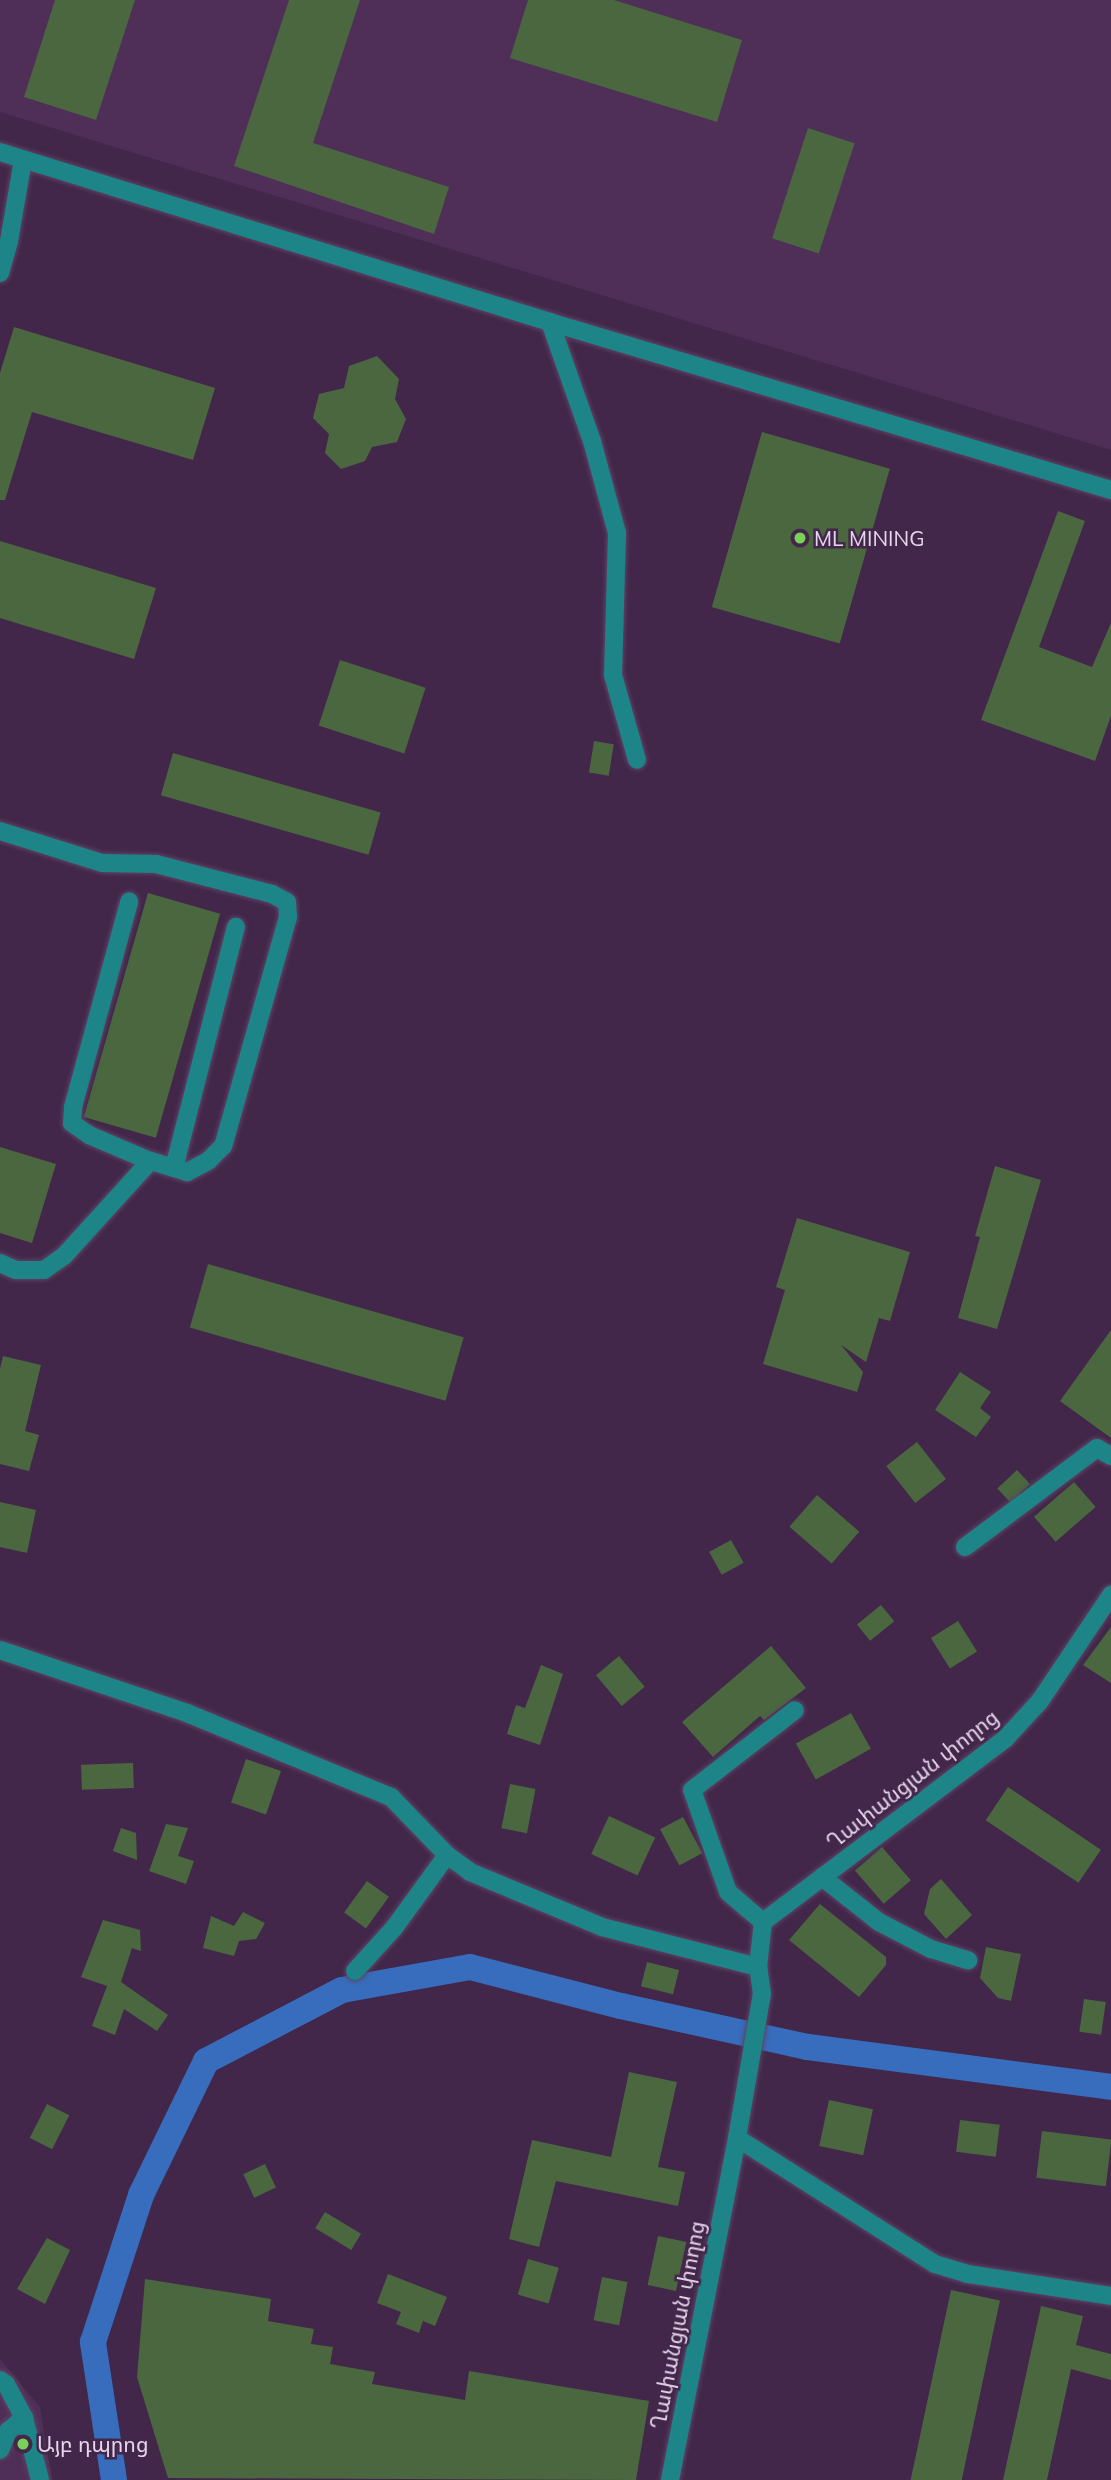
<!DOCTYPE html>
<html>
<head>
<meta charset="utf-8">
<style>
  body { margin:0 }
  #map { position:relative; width:1111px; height:2480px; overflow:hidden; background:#42274a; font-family:Mulish,"Noto Sans Armenian",sans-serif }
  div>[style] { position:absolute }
  .built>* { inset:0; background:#4f2f58 }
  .canal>* { height:26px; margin:-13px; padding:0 13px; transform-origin:13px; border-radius:13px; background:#376dbc }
  .building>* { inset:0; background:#4a6740; transform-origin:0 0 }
  .roads { filter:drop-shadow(0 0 2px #5c4364) drop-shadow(0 0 2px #5c4364) }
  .minor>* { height:18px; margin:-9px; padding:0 9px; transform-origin:9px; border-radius:9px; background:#1d8588 }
  .dots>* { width:19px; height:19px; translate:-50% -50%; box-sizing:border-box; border:4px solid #42274a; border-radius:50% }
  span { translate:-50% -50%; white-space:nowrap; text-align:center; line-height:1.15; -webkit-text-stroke:5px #42274a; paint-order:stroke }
  .poi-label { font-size:21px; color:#e6d5ec }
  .left { translate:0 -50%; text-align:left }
  .street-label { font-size:21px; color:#e6d5ec }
</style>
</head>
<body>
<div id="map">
  <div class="built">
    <div style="clip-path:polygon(0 0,1111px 0,1111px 450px,0 112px)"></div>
    <div style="clip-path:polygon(0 2359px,40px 2407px,52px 2480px,0 2480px)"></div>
  </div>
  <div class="canal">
    <div style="left:114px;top:2480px;width:140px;rotate:-98.7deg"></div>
    <div style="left:93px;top:2342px;width:155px;rotate:-71.9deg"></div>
    <div style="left:141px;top:2195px;width:149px;rotate:-64.1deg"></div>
    <div style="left:206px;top:2061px;width:153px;rotate:-27.6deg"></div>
    <div style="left:342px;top:1990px;width:130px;rotate:-10.2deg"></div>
    <div style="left:470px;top:1967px;width:156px;rotate:14.5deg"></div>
    <div style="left:621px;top:2006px;width:191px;rotate:12.4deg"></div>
    <div style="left:808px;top:2047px;width:306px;rotate:7.5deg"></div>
  </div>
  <div class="building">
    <div style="clip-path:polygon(55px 0,135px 0,96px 120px,24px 97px)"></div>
    <div style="clip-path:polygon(289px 0,360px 0,313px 143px,449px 187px,434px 234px,234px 166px)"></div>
    <div style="clip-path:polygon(528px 0,614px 0,742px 40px,717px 122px,510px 58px)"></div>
    <div style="left:808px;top:128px;width:49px;height:116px;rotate:18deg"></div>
    <div style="clip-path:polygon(14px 327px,215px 388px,193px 460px,32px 412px,5px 500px,0 500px,0 373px)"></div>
    <div style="clip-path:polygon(377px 356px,399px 379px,395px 399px,406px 419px,397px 442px,372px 447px,365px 461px,341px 469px,325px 453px,329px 434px,313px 418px,319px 394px,344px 388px,349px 366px)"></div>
    <div style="left:762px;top:432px;width:133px;height:182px;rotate:16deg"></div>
    <div style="clip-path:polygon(1058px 511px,1085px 521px,1039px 647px,1092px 667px,1111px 623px,1111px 716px,1095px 761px,981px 720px)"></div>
    <div style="clip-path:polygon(0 541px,156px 588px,134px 659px,0 618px)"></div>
    <div style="left:340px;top:660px;width:90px;height:69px;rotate:18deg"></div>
    <div style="left:594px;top:741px;width:20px;height:32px;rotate:9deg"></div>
    <div style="left:173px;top:753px;width:216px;height:44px;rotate:16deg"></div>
    <div style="left:148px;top:893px;width:75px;height:233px;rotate:16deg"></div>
    <div style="clip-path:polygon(0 1147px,56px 1164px,32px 1243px,0 1233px)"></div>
    <div style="clip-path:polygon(995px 1166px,1041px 1180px,997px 1329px,958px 1318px,980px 1237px,975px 1236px)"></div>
    <div style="clip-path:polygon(797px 1218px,910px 1252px,890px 1321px,879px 1318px,866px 1362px,841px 1345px,863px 1372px,857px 1392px,763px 1364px,785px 1290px,776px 1287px)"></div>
    <div style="left:208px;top:1264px;width:266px;height:66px;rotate:16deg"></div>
    <div style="clip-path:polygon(1111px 1330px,1111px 1438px,1060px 1401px)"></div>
    <div style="clip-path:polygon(3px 1356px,41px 1365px,25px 1431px,39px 1435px,29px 1471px,0 1464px,0 1369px)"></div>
    <div style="clip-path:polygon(960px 1372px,991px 1392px,980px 1408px,991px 1417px,976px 1437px,935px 1410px)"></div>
    <div style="left:917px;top:1442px;width:47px;height:39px;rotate:52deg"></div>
    <div style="left:1017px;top:1470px;width:19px;height:27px;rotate:47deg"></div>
    <div style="left:1074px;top:1482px;width:33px;height:53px;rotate:49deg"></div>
    <div style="left:817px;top:1495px;width:56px;height:42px;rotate:41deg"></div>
    <div style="clip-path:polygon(0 1502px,36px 1510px,27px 1553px,0 1547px)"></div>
    <div style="left:731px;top:1540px;width:26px;height:25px;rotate:61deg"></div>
    <div style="left:881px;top:1605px;width:21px;height:31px;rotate:51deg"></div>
    <div style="left:958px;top:1621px;width:36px;height:32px;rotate:58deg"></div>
    <div style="clip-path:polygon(1111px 1627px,1111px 1683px,1083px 1665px)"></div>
    <div style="clip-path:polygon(771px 1646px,806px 1688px,764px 1720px,760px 1716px,713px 1757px,682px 1722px)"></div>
    <div style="left:619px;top:1656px;width:40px;height:30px;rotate:50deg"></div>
    <div style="clip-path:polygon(541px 1665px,563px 1674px,540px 1745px,507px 1734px,516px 1705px,525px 1708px)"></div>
    <div style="left:851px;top:1713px;width:41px;height:63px;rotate:61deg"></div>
    <div style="left:246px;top:1759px;width:37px;height:46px;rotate:19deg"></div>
    <div style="left:133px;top:1763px;width:25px;height:52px;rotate:88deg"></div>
    <div style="left:510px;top:1784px;width:26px;height:45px;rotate:11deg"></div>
    <div style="left:1008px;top:1787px;width:112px;height:40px;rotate:34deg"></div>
    <div style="left:609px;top:1816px;width:51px;height:42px;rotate:25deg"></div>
    <div style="left:683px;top:1817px;width:41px;height:26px;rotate:62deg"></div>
    <div style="clip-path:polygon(166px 1824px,188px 1828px,178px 1856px,194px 1861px,186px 1884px,149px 1871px)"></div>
    <div style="clip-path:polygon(121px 1828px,136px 1833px,137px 1860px,113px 1851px)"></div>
    <div style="left:882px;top:1847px;width:44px;height:36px;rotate:49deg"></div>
    <div style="clip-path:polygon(941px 1879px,972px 1915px,946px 1939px,924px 1914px,930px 1889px)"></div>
    <div style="left:367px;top:1881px;width:27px;height:39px;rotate:36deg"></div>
    <div style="clip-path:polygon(820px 1904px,886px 1957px,886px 1965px,859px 1997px,789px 1940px)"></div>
    <div style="clip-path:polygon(243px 1912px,265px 1923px,256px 1939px,239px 1941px,234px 1956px,203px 1948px,211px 1916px,234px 1926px)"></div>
    <div style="clip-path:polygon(103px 1920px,140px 1930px,141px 1951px,132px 1948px,121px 1982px,168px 2015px,157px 2031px,124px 2009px,115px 2035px,92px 2026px,107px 1986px,81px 1977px)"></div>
    <div style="clip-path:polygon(986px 1947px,1021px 1954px,1011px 2001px,998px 1998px,980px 1978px)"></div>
    <div style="left:647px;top:1962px;width:33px;height:25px;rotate:14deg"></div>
    <div style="left:1084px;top:1999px;width:22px;height:33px;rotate:8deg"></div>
    <div style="clip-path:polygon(629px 2072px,677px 2082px,658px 2167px,685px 2172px,678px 2206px,556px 2181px,539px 2247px,509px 2239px,532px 2140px,611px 2157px)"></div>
    <div style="left:829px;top:2100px;width:45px;height:47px;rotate:12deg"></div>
    <div style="left:47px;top:2104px;width:25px;height:38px;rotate:27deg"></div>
    <div style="left:960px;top:2120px;width:40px;height:32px;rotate:7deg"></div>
    <div style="left:1042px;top:2131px;width:70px;height:47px;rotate:7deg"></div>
    <div style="left:265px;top:2164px;width:26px;height:24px;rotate:65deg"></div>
    <div style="left:325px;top:2212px;width:42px;height:19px;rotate:31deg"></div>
    <div style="left:658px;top:2236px;width:29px;height:50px;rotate:12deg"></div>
    <div style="clip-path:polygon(47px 2238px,70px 2250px,45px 2304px,17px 2289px)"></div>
    <div style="left:528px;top:2259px;width:32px;height:37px;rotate:16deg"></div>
    <div style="clip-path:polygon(388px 2274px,447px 2297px,435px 2326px,423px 2321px,419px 2333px,396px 2324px,401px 2312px,377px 2303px)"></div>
    <div style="left:602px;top:2277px;width:26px;height:44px;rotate:11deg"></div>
    <div style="clip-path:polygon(145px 2279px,271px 2299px,268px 2321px,314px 2329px,311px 2344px,333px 2347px,330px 2364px,375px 2372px,372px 2384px,465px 2400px,469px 2371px,649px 2401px,636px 2480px,168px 2478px,137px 2377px)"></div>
    <div style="left:951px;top:2290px;width:50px;height:194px;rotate:12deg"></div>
    <div style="clip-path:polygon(1041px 2306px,1083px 2316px,1076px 2345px,1111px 2354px,1111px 2380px,1071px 2369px,1047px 2480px,1003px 2480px)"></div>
  </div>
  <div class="roads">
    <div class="minor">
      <div style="left:0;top:152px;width:576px;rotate:17.18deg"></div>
      <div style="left:550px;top:322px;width:586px;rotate:16.67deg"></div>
      <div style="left:0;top:273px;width:33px;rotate:-74deg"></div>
      <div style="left:9px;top:241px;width:82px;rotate:-80.2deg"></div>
      <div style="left:550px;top:322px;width:126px;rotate:70.6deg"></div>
      <div style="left:592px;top:441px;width:95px;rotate:74.8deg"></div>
      <div style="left:617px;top:533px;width:142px;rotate:91.6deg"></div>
      <div style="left:613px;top:675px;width:88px;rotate:74.2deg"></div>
      <div style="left:0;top:831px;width:107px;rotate:17.4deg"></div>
      <div style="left:102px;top:863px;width:54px;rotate:1.1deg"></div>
      <div style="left:156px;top:864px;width:120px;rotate:14.5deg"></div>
      <div style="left:272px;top:894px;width:17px;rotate:28deg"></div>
      <div style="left:287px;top:902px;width:15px;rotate:86deg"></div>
      <div style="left:288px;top:917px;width:238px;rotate:105.8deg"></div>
      <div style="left:223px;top:1146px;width:21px;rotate:135deg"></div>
      <div style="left:208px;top:1161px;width:24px;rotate:152deg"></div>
      <div style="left:187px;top:1172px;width:39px;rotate:-163deg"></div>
      <div style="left:150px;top:1161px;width:66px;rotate:-156.9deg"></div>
      <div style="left:89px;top:1135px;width:21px;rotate:-145deg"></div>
      <div style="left:72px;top:1123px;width:16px;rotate:-86deg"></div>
      <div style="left:73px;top:1107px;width:213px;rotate:-74.7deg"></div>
      <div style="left:174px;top:1168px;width:249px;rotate:-75.6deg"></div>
      <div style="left:0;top:1263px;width:17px;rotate:24deg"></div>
      <div style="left:16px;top:1270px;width:28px"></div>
      <div style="left:44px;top:1270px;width:24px;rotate:-35deg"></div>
      <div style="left:64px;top:1256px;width:128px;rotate:-47.8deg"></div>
      <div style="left:965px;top:1547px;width:165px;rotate:-36.9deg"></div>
      <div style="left:1097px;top:1448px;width:16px;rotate:30deg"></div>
      <div style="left:0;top:1650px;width:197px;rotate:18.6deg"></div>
      <div style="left:187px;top:1713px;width:221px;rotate:22.4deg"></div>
      <div style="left:391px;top:1797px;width:81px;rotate:46deg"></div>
      <div style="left:447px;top:1855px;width:29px;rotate:36deg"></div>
      <div style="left:470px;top:1872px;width:143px;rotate:22.6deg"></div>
      <div style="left:602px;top:1927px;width:161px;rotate:14.4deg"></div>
      <div style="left:822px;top:1877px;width:73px;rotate:38.3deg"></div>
      <div style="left:879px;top:1922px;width:59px;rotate:27.4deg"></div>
      <div style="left:931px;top:1949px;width:39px;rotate:17deg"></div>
      <div style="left:763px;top:1922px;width:46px;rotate:-139.4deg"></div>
      <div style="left:728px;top:1892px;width:108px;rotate:-109.4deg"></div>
      <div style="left:692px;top:1790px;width:130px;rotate:-37.8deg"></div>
      <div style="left:355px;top:1971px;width:58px;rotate:-47.8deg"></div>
      <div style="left:394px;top:1928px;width:90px;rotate:-54deg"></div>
      <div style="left:737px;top:2138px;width:235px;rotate:32.5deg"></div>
      <div style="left:935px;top:2264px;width:34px;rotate:17deg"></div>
      <div style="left:968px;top:2274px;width:145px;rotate:8.7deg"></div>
      <div style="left:0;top:2380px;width:7px;rotate:34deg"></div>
      <div style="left:6px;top:2384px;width:38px;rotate:62deg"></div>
      <div style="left:24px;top:2418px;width:64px;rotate:75.5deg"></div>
      <div style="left:0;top:2450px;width:21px;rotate:-67deg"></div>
      <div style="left:8px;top:2431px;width:21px;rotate:-39deg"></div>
      <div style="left:670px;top:2480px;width:349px;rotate:-78.9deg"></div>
      <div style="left:737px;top:2138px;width:146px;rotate:-80.2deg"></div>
      <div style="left:762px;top:1994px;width:27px;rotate:-98deg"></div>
      <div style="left:758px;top:1967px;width:45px;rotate:-83.7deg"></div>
      <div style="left:763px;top:1922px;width:305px;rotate:-37.1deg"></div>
      <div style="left:1006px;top:1738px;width:50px;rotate:-47.4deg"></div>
      <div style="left:1040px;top:1701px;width:128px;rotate:-56.2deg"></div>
    </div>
  </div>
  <div class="dots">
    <div style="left:800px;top:538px;background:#79d157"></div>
    <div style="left:23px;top:2444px;background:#79d157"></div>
  </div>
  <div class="poi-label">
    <span class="left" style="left:814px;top:538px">ML MINING</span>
    <span class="left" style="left:37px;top:2444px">Այբ դպրոց</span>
  </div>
  <div class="street-label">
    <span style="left:912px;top:1779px;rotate:-38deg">Ղափանցյան փողոց</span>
    <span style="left:677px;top:2325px;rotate:-79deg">Ղափանցյան փողոց</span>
  </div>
</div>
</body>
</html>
